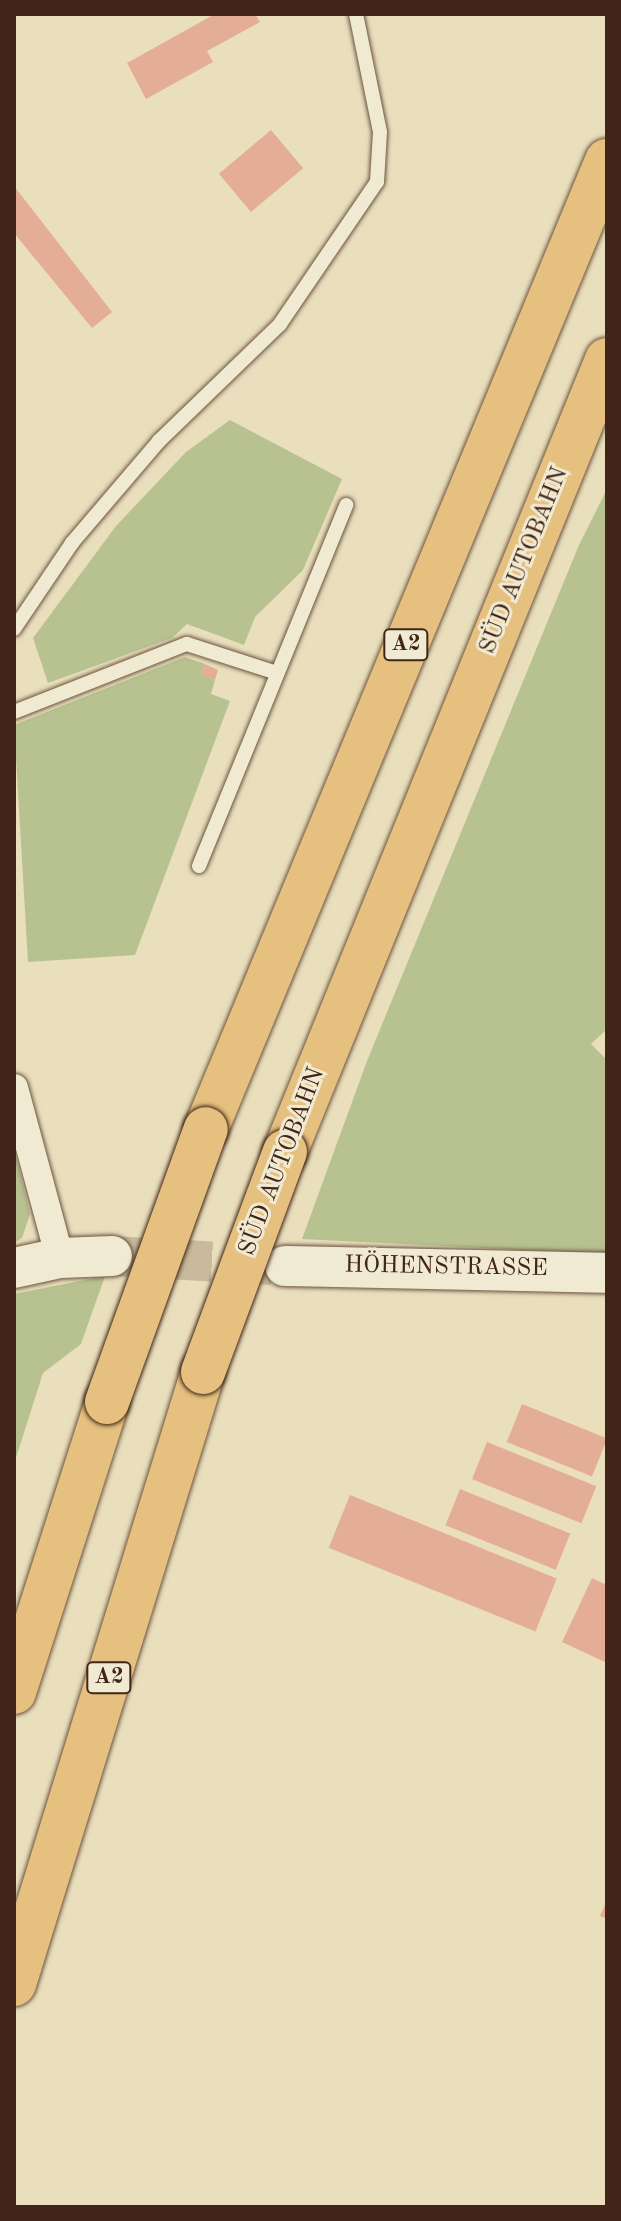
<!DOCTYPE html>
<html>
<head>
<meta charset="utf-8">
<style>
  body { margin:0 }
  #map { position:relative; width:621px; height:2221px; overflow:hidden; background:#eadfbc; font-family:"Old Standard TT",serif }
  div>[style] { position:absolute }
  .green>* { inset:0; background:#b7c290 }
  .building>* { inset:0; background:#e4ae96; transform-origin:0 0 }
  .secondary-tunnel>* { height:40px; margin-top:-20px; transform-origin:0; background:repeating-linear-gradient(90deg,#c8ba9b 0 40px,transparent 0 60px) }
  .roads { filter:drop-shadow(0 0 2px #6b5441) drop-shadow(0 0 2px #6b5441) }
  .lane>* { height:14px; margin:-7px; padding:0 7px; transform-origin:7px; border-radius:7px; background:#f1ead3 }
  .street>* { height:28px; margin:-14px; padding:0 14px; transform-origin:14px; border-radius:14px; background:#f1ead3 }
  .secondary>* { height:40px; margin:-20px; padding:0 20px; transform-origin:20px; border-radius:20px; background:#f1ead3 }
  .highway>* { height:44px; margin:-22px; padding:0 22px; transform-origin:22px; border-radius:22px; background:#e5c07e }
  .bridges { filter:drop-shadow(0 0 2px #412518) drop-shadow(0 0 2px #412518) }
  .highway-bridge>* { height:44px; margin:-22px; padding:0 22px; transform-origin:22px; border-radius:22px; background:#e5c07e }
  span { translate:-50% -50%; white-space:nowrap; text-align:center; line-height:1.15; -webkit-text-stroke:6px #f1ead3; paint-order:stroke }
  .shield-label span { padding:2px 6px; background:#f1ead3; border:2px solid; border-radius:6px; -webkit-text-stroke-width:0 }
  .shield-label { font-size:22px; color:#412518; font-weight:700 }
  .street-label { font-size:24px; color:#412518 }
  .frame { position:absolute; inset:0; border:16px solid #412518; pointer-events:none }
</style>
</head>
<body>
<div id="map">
  <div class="green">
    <div style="clip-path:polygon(230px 420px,342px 479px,303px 570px,255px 617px,244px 645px,187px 624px,172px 638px,48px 683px,33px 638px,116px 526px,186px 452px)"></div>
    <div style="clip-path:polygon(607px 489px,607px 1029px,591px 1044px,607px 1060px,607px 1254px,302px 1239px,367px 1061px,579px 545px)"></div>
    <div style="clip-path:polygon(185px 657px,205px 664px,201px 674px,215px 680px,211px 694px,230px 701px,135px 955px,28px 962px,14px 725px)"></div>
    <div style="clip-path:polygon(14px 1149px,30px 1214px,22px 1238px,14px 1243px)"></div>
    <div style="clip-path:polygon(105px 1276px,81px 1344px,43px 1373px,14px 1464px,14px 1294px)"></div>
  </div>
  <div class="building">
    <div style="clip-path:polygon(215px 14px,255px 14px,260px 22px,207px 51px,213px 62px,146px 99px,127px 63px)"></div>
    <div style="left:271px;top:130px;width:50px;height:68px;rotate:50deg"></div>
    <div style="clip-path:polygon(14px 186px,112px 312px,92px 328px,14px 233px)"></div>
    <div style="clip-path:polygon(205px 664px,218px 670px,215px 680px,200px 674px)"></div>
    <div style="left:522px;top:1404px;width:92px;height:41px;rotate:22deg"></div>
    <div style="left:487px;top:1442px;width:118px;height:40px;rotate:22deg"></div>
    <div style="left:460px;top:1489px;width:119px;height:39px;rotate:22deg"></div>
    <div style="left:350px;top:1495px;width:223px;height:57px;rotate:22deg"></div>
    <div style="clip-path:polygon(592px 1578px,607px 1585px,607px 1663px,562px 1642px)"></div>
    <div style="clip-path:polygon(607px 1900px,607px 1919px,600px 1916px)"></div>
  </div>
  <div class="secondary-tunnel">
    <div style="left:112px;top:1256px;width:161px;rotate:3.2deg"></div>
  </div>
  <div class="roads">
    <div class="lane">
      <div style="left:14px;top:629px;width:104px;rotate:-56deg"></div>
      <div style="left:72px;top:543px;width:134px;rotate:-49.5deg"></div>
      <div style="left:159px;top:441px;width:168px;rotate:-44deg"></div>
      <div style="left:280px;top:324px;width:172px;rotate:-55.7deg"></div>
      <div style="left:377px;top:182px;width:50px;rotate:-86.6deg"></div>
      <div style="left:380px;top:132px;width:120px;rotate:-101.5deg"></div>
      <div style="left:14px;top:712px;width:186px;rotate:-21.5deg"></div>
      <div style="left:187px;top:644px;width:95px;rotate:17.9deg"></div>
      <div style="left:199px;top:866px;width:390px;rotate:-67.8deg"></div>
    </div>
    <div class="street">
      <div style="left:14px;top:1088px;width:176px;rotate:74.9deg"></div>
    </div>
    <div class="secondary">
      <div style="left:285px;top:1266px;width:322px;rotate:1.2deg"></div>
      <div style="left:14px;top:1268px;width:47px;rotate:-12.3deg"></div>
      <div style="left:60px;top:1258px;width:52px;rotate:-2.2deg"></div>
    </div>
    <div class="highway">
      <div style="left:206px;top:1129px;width:1048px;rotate:-67.5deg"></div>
      <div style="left:285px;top:1152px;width:855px;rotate:-67.88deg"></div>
      <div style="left:14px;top:1692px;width:305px;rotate:-72.2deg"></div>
      <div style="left:14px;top:1984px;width:641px;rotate:-72.84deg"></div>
    </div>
  </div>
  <div class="bridges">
    <div class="highway-bridge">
      <div style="left:203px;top:1372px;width:235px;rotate:-69.6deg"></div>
      <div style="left:107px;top:1402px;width:290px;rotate:-70.1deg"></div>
    </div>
  </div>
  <div class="shield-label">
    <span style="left:406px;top:645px">A2</span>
    <span style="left:109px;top:1678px">A2</span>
  </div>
  <div class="street-label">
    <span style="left:525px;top:561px;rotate:-68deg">SÜD AUTOBAHN</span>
    <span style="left:283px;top:1162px;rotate:-69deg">SÜD AUTOBAHN</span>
    <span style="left:446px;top:1268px;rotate:1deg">HÖHENSTRASSE</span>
  </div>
  <div class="frame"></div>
</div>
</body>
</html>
